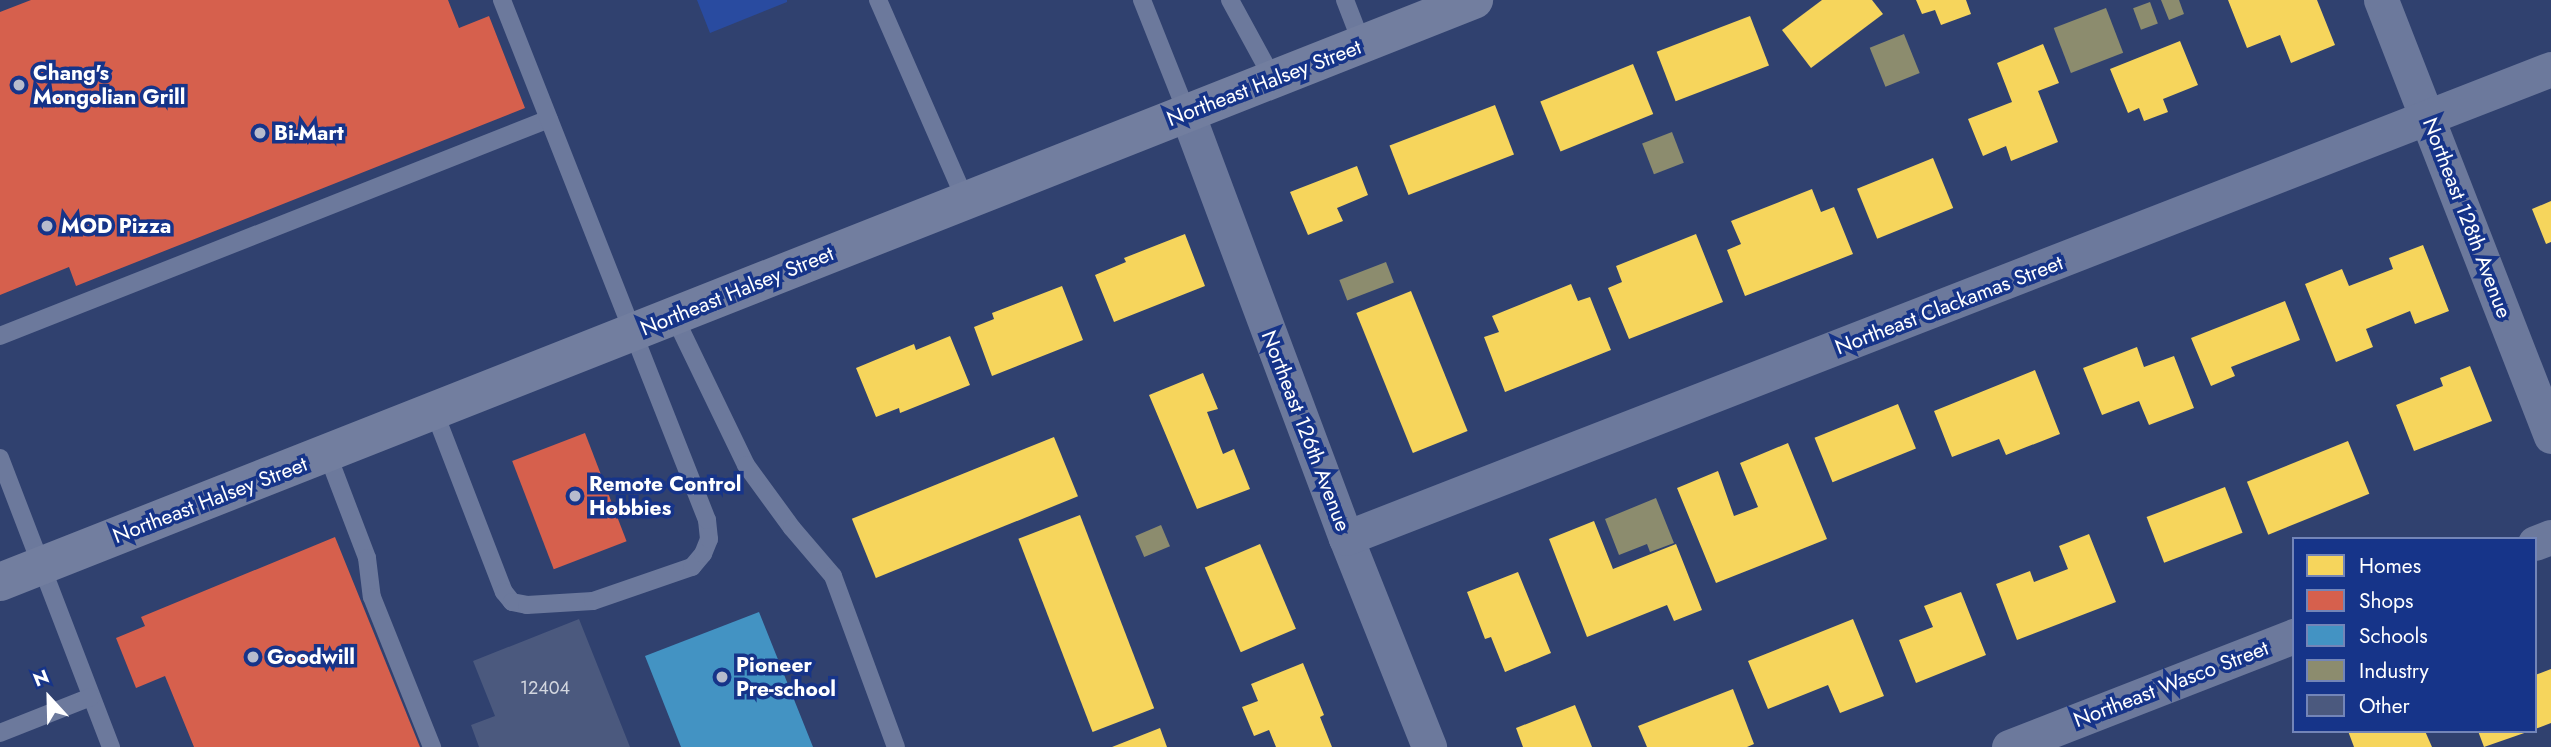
<!DOCTYPE html>
<html>
<head>
<meta charset="utf-8">
<style>
  body { margin:0 }
  #map { position:relative; width:2551px; height:747px; overflow:hidden; background:#30416f; font-family:Jost,sans-serif }
  div>[style] { position:absolute }
  .green>* { inset:0; background:#294ba0 }
  .homes>* { inset:0; background:#f6d55c; transform-origin:0 0 }
  .shops>* { inset:0; background:#d6604d; transform-origin:0 0 }
  .schools>* { inset:0; background:#4393c3 }
  .industry>* { inset:0; background:#8c8c6e; transform-origin:0 0 }
  .building>* { inset:0; background:#4b597e }
  .service>* { height:18px; margin:-9px; padding:0 9px; transform-origin:9px; border-radius:9px; background:#6c799c }
  .minor>* { height:35px; margin:-17.5px; padding:0 17.5px; transform-origin:17.5px; border-radius:17.5px; background:#6c799c }
  .secondary>* { height:38px; margin:-19px; padding:0 19px; transform-origin:19px; border-radius:19px; background:#727e9f }
  .dots>* { width:19px; height:19px; translate:-50% -50%; box-sizing:border-box; border:4px solid #163489; border-radius:50% }
  span { translate:-50% -50%; white-space:nowrap; text-align:center; line-height:1.15; -webkit-text-stroke:7px #163489; paint-order:stroke }
  .number-label { font-size:18px; color:#d2d6df }
  .number-label span { -webkit-text-stroke-width:0 }
  .poi-label { font-size:21px; color:#fff; font-weight:700 }
  .left { translate:0 -50%; text-align:left }
  .street-label { font-size:21px; color:#fff }
  .legend { position:absolute; left:2292px; top:537px; width:245px; height:196px; box-sizing:border-box; background:#163489; border:2px solid #7385b8; margin:0; padding:9px 12px; list-style:none; font-size:21px; color:#fff }
  .legend li { display:flex; align-items:center; gap:14px; height:35px }
  .legend b { width:35px; border:2px solid #7385b8 }
  .north { position:absolute; left:14px; top:663px; width:70px; height:70px; -webkit-text-stroke:5px #163489; paint-order:stroke; rotate:338deg; font-size:19px; font-weight:700; line-height:28px; text-align:center; color:#fff }
  .north::after { content:''; display:block; margin:auto; width:24px; height:32px; background:#fff; clip-path:polygon(50% 0,100% 100%,50% 72%,0 100%) }
</style>
</head>
<body>
<div id="map">
  <div class="green">
    <div style="clip-path:polygon(697px 0,787px 0,787px 2px,710px 33px)"></div>
  </div>
  <div class="homes">
    <div style="clip-path:polygon(1822px 0,1872px 0,1883px 14px,1811px 68px,1782px 30px)"></div>
    <div style="clip-path:polygon(1916px 0,1966px 0,1971px 14px,1941px 25px,1935px 10px,1922px 14px)"></div>
    <div style="clip-path:polygon(2228px 0,2317px 0,2335px 45px,2291px 63px,2280px 35px,2247px 48px)"></div>
    <div style="left:1750px;top:16px;width:53px;height:100px;rotate:69deg"></div>
    <div style="clip-path:polygon(2180px 41px,2198px 85px,2163px 99px,2168px 112px,2144px 121px,2139px 108px,2128px 113px,2110px 69px)"></div>
    <div style="clip-path:polygon(2043px 44px,2059px 83px,2038px 91px,2058px 142px,2011px 161px,2006px 146px,1983px 156px,1968px 119px,2012px 102px,1997px 63px)"></div>
    <div style="left:1633px;top:64px;width:54px;height:100px;rotate:68deg"></div>
    <div style="left:1495px;top:105px;width:53px;height:113px;rotate:69deg"></div>
    <div style="left:1933px;top:158px;width:54px;height:82px;rotate:68deg"></div>
    <div style="clip-path:polygon(1357px 166px,1368px 195px,1337px 208px,1343px 221px,1308px 235px,1290px 192px)"></div>
    <div style="clip-path:polygon(1812px 189px,1821px 212px,1834px 207px,1853px 254px,1745px 296px,1727px 250px,1741px 244px,1731px 221px)"></div>
    <div style="clip-path:polygon(2551px 201px,2551px 242px,2546px 244px,2532px 209px)"></div>
    <div style="clip-path:polygon(1185px 234px,1205px 286px,1114px 322px,1095px 275px,1126px 262px,1124px 258px)"></div>
    <div style="clip-path:polygon(1696px 234px,1723px 302px,1629px 339px,1608px 288px,1622px 282px,1616px 266px)"></div>
    <div style="clip-path:polygon(2423px 245px,2449px 311px,2415px 324px,2410px 311px,2366px 329px,2373px 347px,2336px 362px,2305px 284px,2342px 269px,2349px 286px,2393px 269px,2389px 258px)"></div>
    <div style="clip-path:polygon(1571px 284px,1578px 301px,1590px 297px,1611px 350px,1505px 392px,1484px 337px,1499px 332px,1492px 316px)"></div>
    <div style="clip-path:polygon(1062px 286px,1083px 340px,992px 376px,974px 327px,994px 319px,992px 313px)"></div>
    <div style="left:1411px;top:291px;width:151px;height:59px;rotate:68deg"></div>
    <div style="clip-path:polygon(2285px 301px,2300px 340px,2231px 367px,2235px 376px,2211px 386px,2191px 338px)"></div>
    <div style="clip-path:polygon(950px 336px,970px 385px,900px 413px,899px 408px,876px 417px,856px 368px,914px 344px,916px 350px)"></div>
    <div style="clip-path:polygon(2137px 347px,2144px 367px,2174px 356px,2194px 408px,2149px 425px,2139px 401px,2102px 415px,2083px 368px)"></div>
    <div style="clip-path:polygon(2470px 366px,2492px 421px,2414px 451px,2396px 405px,2443px 386px,2440px 378px)"></div>
    <div style="clip-path:polygon(2035px 370px,2060px 434px,2006px 455px,1999px 439px,1952px 457px,1934px 411px)"></div>
    <div style="clip-path:polygon(1203px 373px,1218px 409px,1207px 412px,1223px 454px,1234px 449px,1250px 489px,1197px 509px,1149px 395px)"></div>
    <div style="left:1898px;top:404px;width:48px;height:90px;rotate:68deg"></div>
    <div style="left:1054px;top:437px;width:64px;height:218px;rotate:68deg"></div>
    <div style="left:2348px;top:441px;width:57px;height:109px;rotate:68deg"></div>
    <div style="clip-path:polygon(1788px 443px,1827px 539px,1716px 583px,1677px 488px,1718px 471px,1734px 516px,1758px 507px,1740px 463px)"></div>
    <div style="left:2225px;top:487px;width:49px;height:84px;rotate:69deg"></div>
    <div style="left:1080px;top:515px;width:207px;height:66px;rotate:69deg"></div>
    <div style="clip-path:polygon(1594px 521px,1613px 569px,1676px 544px,1702px 610px,1674px 621px,1667px 605px,1587px 637px,1549px 539px)"></div>
    <div style="clip-path:polygon(2089px 534px,2116px 602px,2017px 640px,1996px 584px,2030px 571px,2034px 582px,2068px 569px,2059px 546px)"></div>
    <div style="left:1260px;top:544px;width:92px;height:60px;rotate:67deg"></div>
    <div style="clip-path:polygon(1518px 572px,1551px 653px,1505px 672px,1491px 637px,1485px 639px,1467px 592px)"></div>
    <div style="clip-path:polygon(1961px 592px,1986px 655px,1916px 683px,1899px 640px,1933px 627px,1924px 606px)"></div>
    <div style="clip-path:polygon(1853px 619px,1884px 696px,1840px 713px,1828px 685px,1768px 709px,1748px 661px)"></div>
    <div style="clip-path:polygon(1303px 663px,1324px 715px,1320px 717px,1332px 747px,1276px 747px,1269px 730px,1254px 736px,1242px 707px,1258px 701px,1251px 684px)"></div>
    <div style="clip-path:polygon(2551px 669px,2551px 723px,2535px 729px,2535px 675px)"></div>
    <div style="clip-path:polygon(1733px 689px,1754px 744px,1747px 747px,1647px 747px,1638px 726px)"></div>
    <div style="clip-path:polygon(1575px 705px,1592px 747px,1523px 747px,1516px 728px)"></div>
    <div style="clip-path:polygon(1160px 728px,1167px 747px,1112px 747px)"></div>
    <div style="clip-path:polygon(2348px 731px,2425px 731px,2432px 747px,2354px 747px)"></div>
    <div style="clip-path:polygon(2478px 731px,2530px 731px,2484px 747px)"></div>
  </div>
  <div class="shops">
    <div style="clip-path:polygon(31px 0,448px 0,459px 28px,489px 16px,525px 108px,76px 286px,69px 267px,0 295px,0 12px)"></div>
    <div style="left:585px;top:433px;width:116px;height:78px;rotate:69deg"></div>
    <div style="clip-path:polygon(335px 537px,420px 747px,194px 747px,165px 676px,136px 688px,116px 638px,145px 626px,141px 617px)"></div>
  </div>
  <div class="schools">
    <div style="clip-path:polygon(759px 612px,813px 747px,681px 747px,645px 656px)"></div>
  </div>
  <div class="industry">
    <div style="clip-path:polygon(2161px 0,2179px 0,2184px 14px,2169px 20px)"></div>
    <div style="left:2150px;top:2px;width:23px;height:18px;rotate:70deg"></div>
    <div style="left:2106px;top:8px;width:48px;height:56px;rotate:69deg"></div>
    <div style="left:1904px;top:34px;width:42px;height:37px;rotate:68deg"></div>
    <div style="left:1672px;top:132px;width:33px;height:32px;rotate:69deg"></div>
    <div style="left:1386px;top:262px;width:22px;height:50px;rotate:69deg"></div>
    <div style="clip-path:polygon(1656px 498px,1674px 543px,1650px 552px,1647px 544px,1619px 555px,1605px 519px)"></div>
    <div style="left:1161px;top:525px;width:23px;height:28px;rotate:67deg"></div>
  </div>
  <div class="building">
    <div style="clip-path:polygon(579px 619px,630px 747px,479px 747px,471px 725px,495px 716px,473px 661px)"></div>
  </div>
  <div class="service">
    <div style="left:878px;top:0;width:219px;rotate:66.4deg"></div>
    <div style="left:1142px;top:0;width:122px;rotate:68.3deg"></div>
    <div style="left:1230px;top:0;width:90px;rotate:61.4deg"></div>
    <div style="left:1345px;top:0;width:47px;rotate:68.9deg"></div>
    <div style="left:674px;top:316px;width:165px;rotate:64.2deg"></div>
    <div style="left:746px;top:465px;width:78px;rotate:53.9deg"></div>
    <div style="left:792px;top:528px;width:63px;rotate:49.5deg"></div>
    <div style="left:833px;top:576px;width:182px;rotate:69.8deg"></div>
    <div style="left:0;top:336px;width:590px;rotate:-21.57deg"></div>
    <div style="left:434px;top:411px;width:194px;rotate:68.9deg"></div>
    <div style="left:504px;top:592px;width:13px;rotate:51deg"></div>
    <div style="left:512px;top:602px;width:15px;rotate:11deg"></div>
    <div style="left:527px;top:605px;width:66px;rotate:-3.5deg"></div>
    <div style="left:593px;top:601px;width:105px;rotate:-19deg"></div>
    <div style="left:692px;top:567px;width:17px;rotate:-50deg"></div>
    <div style="left:703px;top:554px;width:16px;rotate:-68deg"></div>
    <div style="left:709px;top:539px;width:19px;rotate:-96deg"></div>
    <div style="left:707px;top:520px;width:559px;rotate:-111.52deg"></div>
    <div style="left:327px;top:453px;width:112px;rotate:69.1deg"></div>
    <div style="left:367px;top:558px;width:39px;rotate:83deg"></div>
    <div style="left:372px;top:597px;width:162px;rotate:68.2deg"></div>
    <div style="left:0;top:458px;width:310px;rotate:69deg"></div>
    <div style="left:0;top:733px;width:98px;rotate:-21.6deg"></div>
  </div>
  <div class="minor">
    <div style="left:2381px;top:0;width:468px;rotate:68.7deg"></div>
    <div style="left:1187px;top:113px;width:454px;rotate:69.5deg"></div>
    <div style="left:1346px;top:538px;width:225px;rotate:68.3deg"></div>
    <div style="left:1346px;top:538px;width:1293px;rotate:-21.27deg"></div>
    <div style="left:2535px;top:543px;width:17px;rotate:-21deg"></div>
    <div style="left:2009px;top:747px;width:306px;rotate:-21.3deg"></div>
  </div>
  <div class="secondary">
    <div style="left:0;top:582px;width:1585px;rotate:-21.55deg"></div>
  </div>
  <div class="dots">
    <div style="left:19px;top:85px;background:#b7bccd"></div>
    <div style="left:260px;top:133px;background:#b7bccd"></div>
    <div style="left:47px;top:226px;background:#b7bccd"></div>
    <div style="left:575px;top:496px;background:#b7bccd"></div>
    <div style="left:253px;top:657px;background:#b7bccd"></div>
    <div style="left:722px;top:677px;background:#b7bccd"></div>
  </div>
  <div class="number-label">
    <span style="left:545px;top:688px">12404</span>
  </div>
  <div class="poi-label">
    <span class="left" style="left:33px;top:85px">Chang's<br>Mongolian Grill</span>
    <span class="left" style="left:274px;top:133px">Bi-Mart</span>
    <span class="left" style="left:61px;top:226px">MOD Pizza</span>
    <span class="left" style="left:589px;top:496px">Remote Control<br>Hobbies</span>
    <span class="left" style="left:267px;top:657px">Goodwill</span>
    <span class="left" style="left:736px;top:677px">Pioneer<br>Pre-school</span>
  </div>
  <div class="street-label">
    <span style="left:1264px;top:83px;rotate:-21deg">Northeast Halsey Street</span>
    <span style="left:2467px;top:218px;rotate:69deg">Northeast 128th Avenue</span>
    <span style="left:737px;top:291px;rotate:-22deg">Northeast Halsey Street</span>
    <span style="left:1949px;top:305px;rotate:-21deg">Northeast Clackamas Street</span>
    <span style="left:1306px;top:431px;rotate:69deg">Northeast 126th Avenue</span>
    <span style="left:210px;top:500px;rotate:-21deg">Northeast Halsey Street</span>
    <span style="left:2171px;top:684px;rotate:-21deg">Northeast Wasco Street</span>
  </div>
  <ul class="legend">
  <li><b style="height:19px;background:#f6d55c"></b>Homes</li>
  <li><b style="height:19px;background:#d6604d"></b>Shops</li>
  <li><b style="height:19px;background:#4393c3"></b>Schools</li>
  <li><b style="height:19px;background:#8c8c6e"></b>Industry</li>
  <li><b style="height:19px;background:#4b597e"></b>Other</li>
  </ul>
  <div class="north">N</div>
</div>
</body>
</html>
